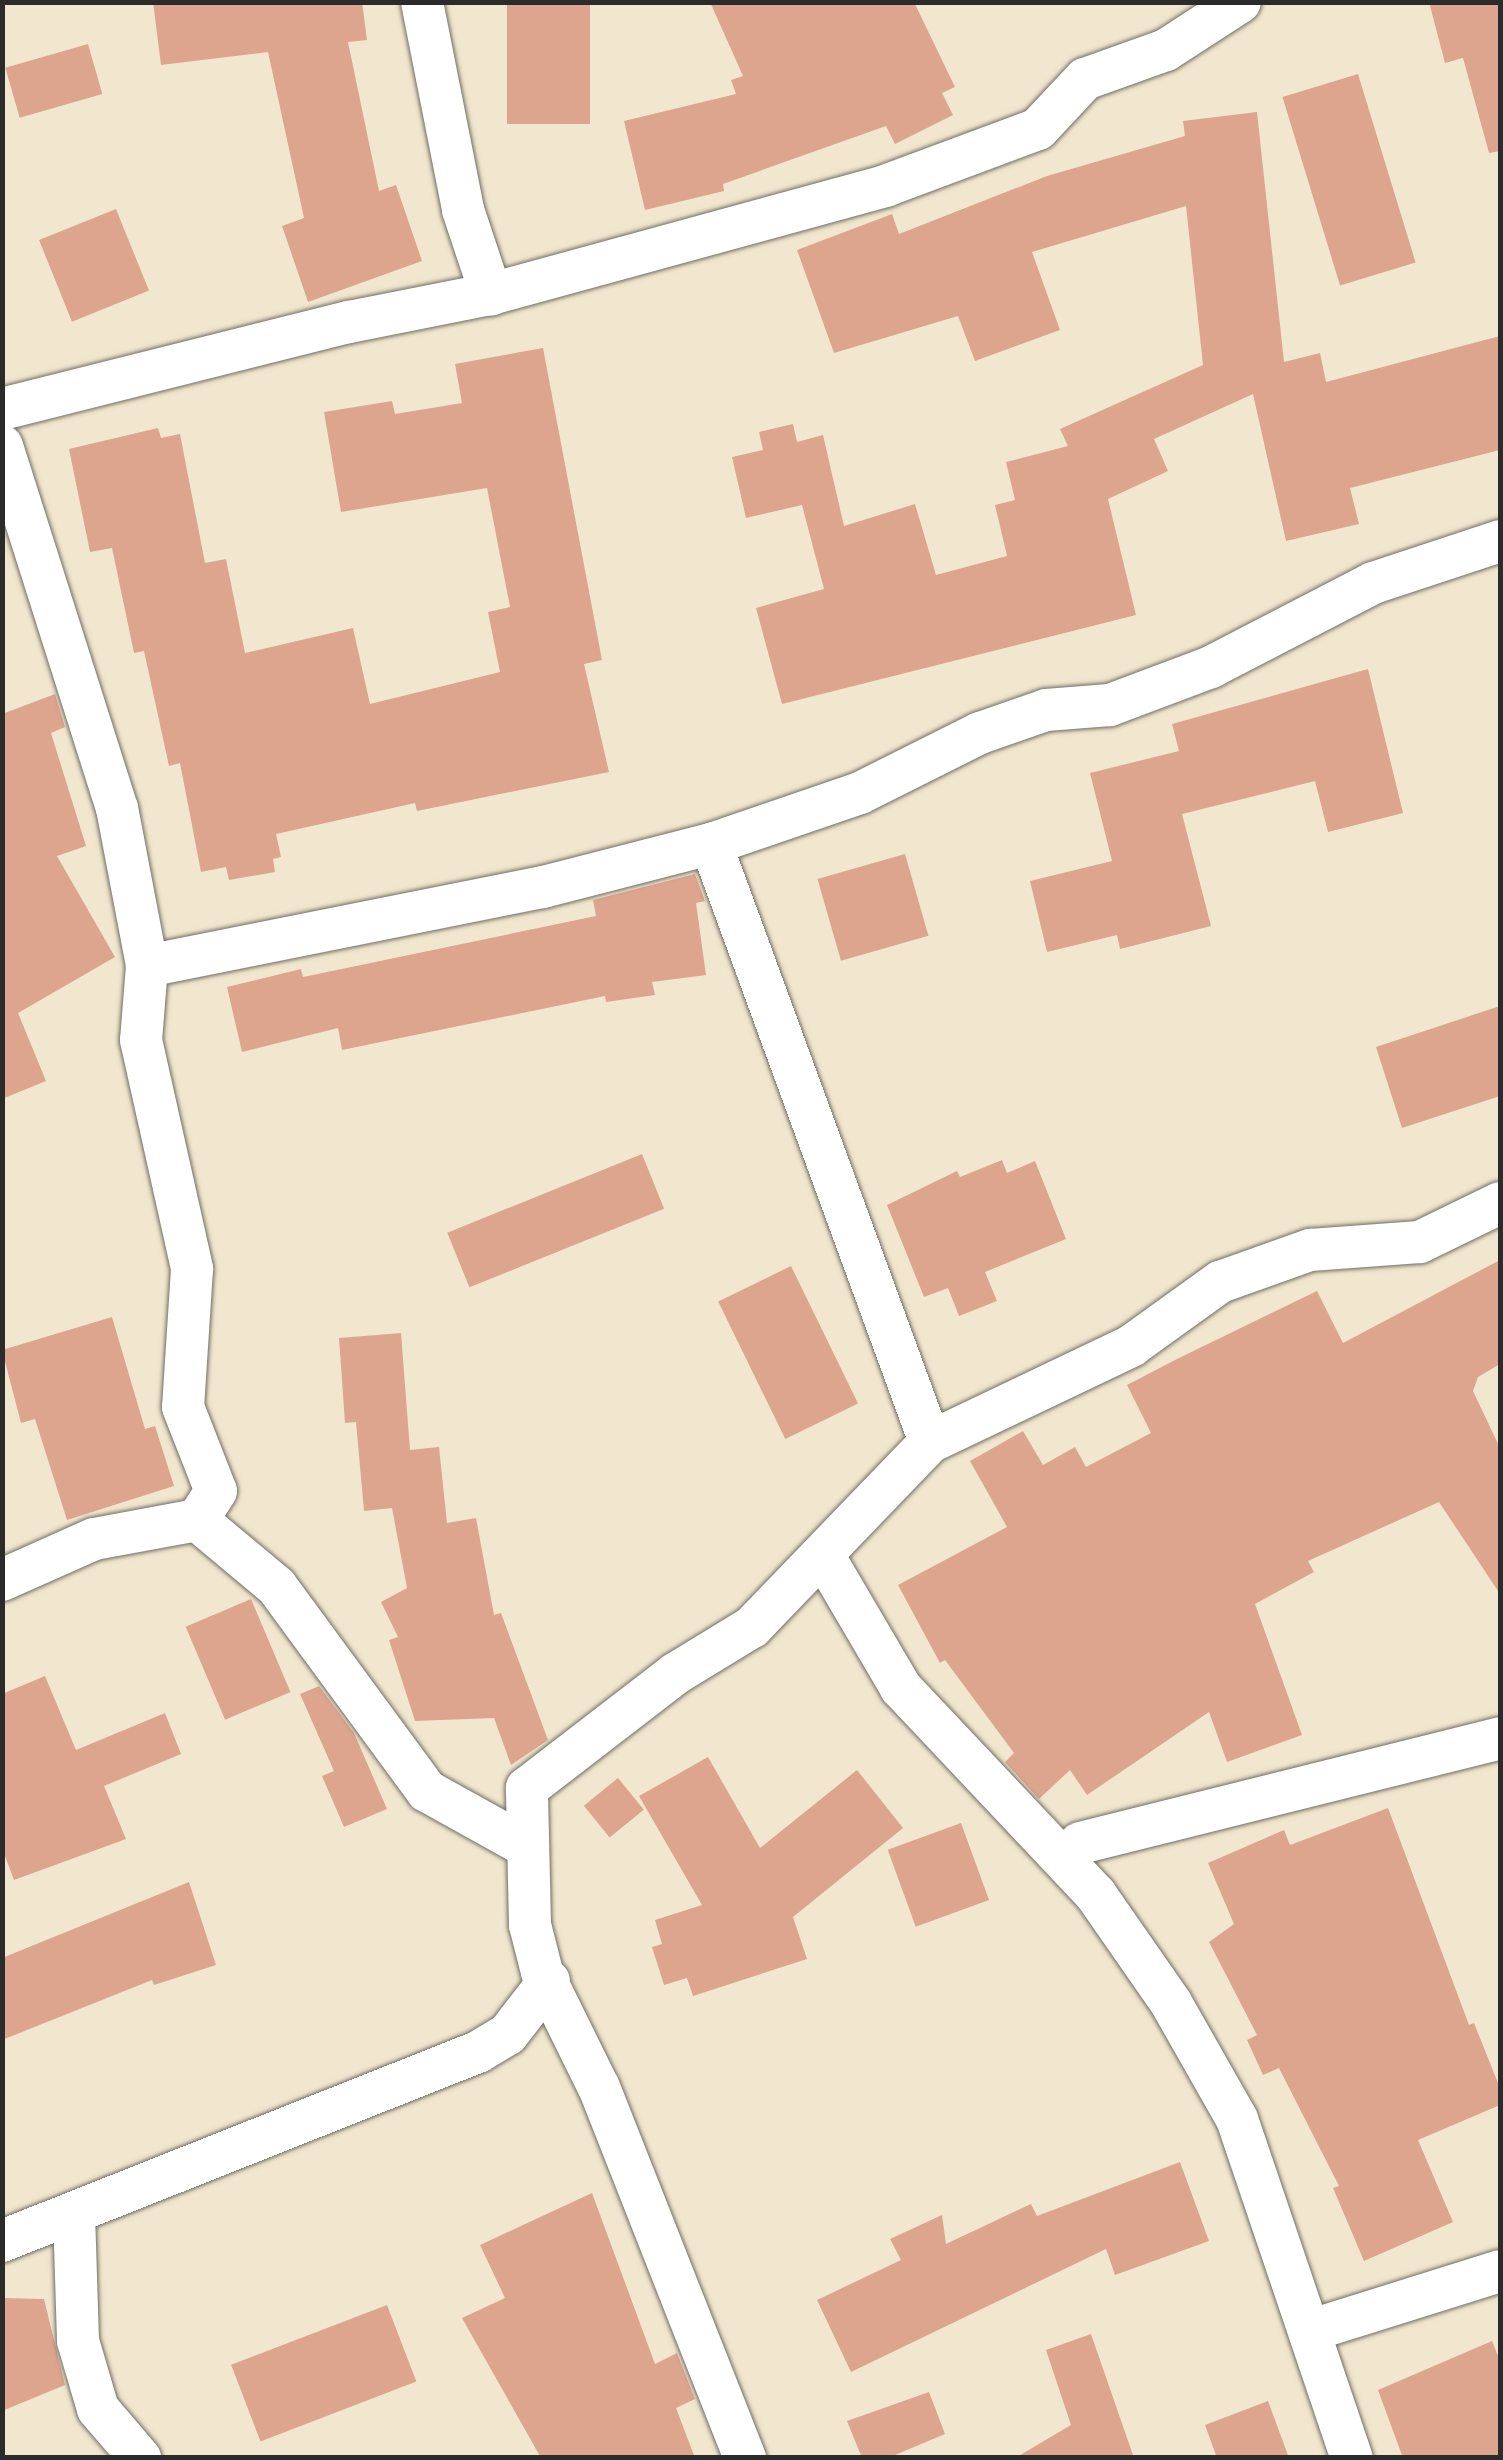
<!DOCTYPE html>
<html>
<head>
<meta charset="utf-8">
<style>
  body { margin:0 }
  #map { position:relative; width:1503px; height:2460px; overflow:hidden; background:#f1e7ce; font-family:"Indie Flower",sans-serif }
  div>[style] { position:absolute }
  .building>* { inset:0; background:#dda58e; transform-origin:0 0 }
  .roads { filter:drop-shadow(0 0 2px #706d64) drop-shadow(0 0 2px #706d64) }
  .street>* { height:42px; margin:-21px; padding:0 21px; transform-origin:21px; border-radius:21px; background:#fff }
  span { translate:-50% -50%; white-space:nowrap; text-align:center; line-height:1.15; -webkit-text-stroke:9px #fff; paint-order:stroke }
  .frame { position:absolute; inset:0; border:5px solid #2b2b2b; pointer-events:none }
</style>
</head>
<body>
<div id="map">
  <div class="building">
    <div style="clip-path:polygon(153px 2px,362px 2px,367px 40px,348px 42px,379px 191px,396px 185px,422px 261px,308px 302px,282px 226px,304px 218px,268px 52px,161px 65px)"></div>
    <div style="left:507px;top:2px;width:83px;height:122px"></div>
    <div style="clip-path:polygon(710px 2px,914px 2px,955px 87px,942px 93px,953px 115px,895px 144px,886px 126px,723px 184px,724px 191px,645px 210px,624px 121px,736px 94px,731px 80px,743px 76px)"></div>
    <div style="clip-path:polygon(1429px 2px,1500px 2px,1500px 151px,1489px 153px,1463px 58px,1445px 63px)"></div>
    <div style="left:88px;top:44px;width:52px;height:86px;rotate:74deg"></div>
    <div style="left:1358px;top:74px;width:197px;height:79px;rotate:73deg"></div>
    <div style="clip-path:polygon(1257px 112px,1284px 362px,1320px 353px,1326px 382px,1500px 336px,1500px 450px,1350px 488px,1359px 524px,1286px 541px,1253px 394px,1154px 439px,1168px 471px,1108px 499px,1136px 615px,782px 704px,756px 608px,824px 589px,802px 505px,746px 518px,732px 457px,763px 450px,759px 432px,793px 424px,797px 442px,823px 435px,844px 526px,915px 504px,936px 575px,1007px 556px,995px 505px,1015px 500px,1006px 462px,1068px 446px,1060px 429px,1203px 365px,1186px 206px,1032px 252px,1060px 330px,975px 361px,958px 316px,834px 353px,797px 250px,892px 214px,899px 234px,1047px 176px,1185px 136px,1183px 121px)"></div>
    <div style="left:116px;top:209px;width:88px;height:83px;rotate:68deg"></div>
    <div style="clip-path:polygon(543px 348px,602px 660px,584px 664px,609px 772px,417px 811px,415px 803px,276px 834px,281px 857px,273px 859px,275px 872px,229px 880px,226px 867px,201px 872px,180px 763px,169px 766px,144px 651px,134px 653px,112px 548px,90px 552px,69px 449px,158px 428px,161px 438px,180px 434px,205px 563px,226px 559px,245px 653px,353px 628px,370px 704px,500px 672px,488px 612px,510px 607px,487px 488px,341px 512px,324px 412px,392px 401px,395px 414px,462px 403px,455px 364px)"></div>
    <div style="clip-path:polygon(1368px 669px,1403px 813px,1328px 832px,1315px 781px,1182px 814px,1211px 926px,1120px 949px,1117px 935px,1047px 952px,1030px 881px,1112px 861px,1090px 773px,1179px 751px,1172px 724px)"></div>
    <div style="clip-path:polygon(55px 694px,65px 727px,51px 733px,86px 846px,57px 856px,115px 957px,18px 1013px,46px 1081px,2px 1099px,2px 714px)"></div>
    <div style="left:905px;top:854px;width:85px;height:91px;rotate:74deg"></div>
    <div style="clip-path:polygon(695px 874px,705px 901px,696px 903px,706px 975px,652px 982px,655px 995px,606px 1002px,605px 996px,342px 1050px,338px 1028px,242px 1052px,227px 987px,301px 969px,303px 977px,596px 916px,593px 900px)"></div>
    <div style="clip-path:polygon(1500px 1006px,1500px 1096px,1402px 1128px,1376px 1047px)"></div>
    <div style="left:642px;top:1154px;width:59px;height:210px;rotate:68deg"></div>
    <div style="clip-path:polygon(1002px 1160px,1007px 1173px,1035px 1161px,1066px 1239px,985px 1272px,997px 1301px,959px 1316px,948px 1288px,924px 1297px,887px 1205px,957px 1171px,960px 1177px)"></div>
    <div style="clip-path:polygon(1500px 1260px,1500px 1364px,1478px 1377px,1473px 1391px,1500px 1448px,1500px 1594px,1439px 1502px,1308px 1561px,1314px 1572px,1255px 1604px,1302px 1735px,1227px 1762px,1209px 1712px,1087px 1795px,1070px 1770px,1039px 1799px,1005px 1762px,1014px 1753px,945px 1660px,940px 1663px,898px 1585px,1007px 1527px,970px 1461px,1023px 1431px,1043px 1465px,1075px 1447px,1086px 1467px,1151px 1433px,1127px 1385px,1177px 1359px,1317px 1291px,1343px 1343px)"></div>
    <div style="left:791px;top:1266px;width:153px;height:81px;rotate:64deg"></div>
    <div style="clip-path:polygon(112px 1317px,145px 1429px,155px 1426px,174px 1486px,67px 1520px,35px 1419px,21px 1423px,2px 1350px)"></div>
    <div style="clip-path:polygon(401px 1333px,410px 1450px,439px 1447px,447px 1523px,476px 1518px,494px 1615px,501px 1613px,548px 1740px,511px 1765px,494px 1718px,415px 1721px,389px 1640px,398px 1637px,381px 1602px,407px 1588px,392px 1508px,364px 1511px,356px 1422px,345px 1423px,339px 1338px)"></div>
    <div style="left:251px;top:1599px;width:101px;height:71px;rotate:67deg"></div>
    <div style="clip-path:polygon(45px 1676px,76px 1750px,165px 1713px,181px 1754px,104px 1786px,126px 1839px,14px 1880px,2px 1848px,2px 1694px)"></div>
    <div style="clip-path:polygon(319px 1686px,354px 1733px,387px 1809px,344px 1827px,322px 1776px,334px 1771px,300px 1694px)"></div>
    <div style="clip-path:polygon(708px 1757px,760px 1848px,857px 1770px,903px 1828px,793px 1917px,807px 1959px,693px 1996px,687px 1978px,664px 1985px,652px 1947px,662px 1944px,655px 1920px,702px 1905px,639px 1796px)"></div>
    <div style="left:618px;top:1778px;width:41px;height:44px;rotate:51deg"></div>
    <div style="clip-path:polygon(1388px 1808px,1469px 2025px,1474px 2023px,1500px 2088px,1500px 2105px,1418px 2140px,1453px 2222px,1364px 2261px,1333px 2188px,1339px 2186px,1279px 2068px,1263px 2075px,1247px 2040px,1257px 2035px,1209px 1942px,1234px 1924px,1208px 1863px,1284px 1830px,1290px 1845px)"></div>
    <div style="left:961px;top:1823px;width:82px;height:78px;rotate:70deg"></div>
    <div style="clip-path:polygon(189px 1882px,216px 1965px,154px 1985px,152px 1980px,2px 2040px,2px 1958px)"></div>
    <div style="clip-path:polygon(1180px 2162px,1209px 2241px,1115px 2275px,1106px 2249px,851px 2372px,817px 2300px,901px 2260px,890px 2239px,942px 2215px,946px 2244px,1031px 2204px,1037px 2216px)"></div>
    <div style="clip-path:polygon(592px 2193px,655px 2364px,677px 2353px,695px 2399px,676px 2408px,695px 2458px,541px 2458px,462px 2318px,505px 2298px,480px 2245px)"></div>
    <div style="clip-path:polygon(2px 2298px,44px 2299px,65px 2385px,2px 2411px)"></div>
    <div style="left:387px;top:2305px;width:82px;height:167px;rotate:69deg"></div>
    <div style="clip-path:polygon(1091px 2334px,1134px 2458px,1015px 2458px,1071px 2425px,1046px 2350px)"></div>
    <div style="clip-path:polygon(1492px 2341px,1500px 2361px,1500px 2458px,1403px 2458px,1378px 2390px)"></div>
    <div style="clip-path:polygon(929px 2392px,945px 2434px,888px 2458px,862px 2458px,847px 2421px)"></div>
    <div style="clip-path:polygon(1268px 2401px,1289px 2458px,1217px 2458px,1205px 2425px)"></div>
  </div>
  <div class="roads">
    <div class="street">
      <div style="left:422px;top:2px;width:212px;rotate:78.8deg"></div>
      <div style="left:463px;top:210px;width:89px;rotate:71.6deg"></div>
      <div style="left:2px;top:409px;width:358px;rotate:-14.1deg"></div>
      <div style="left:349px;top:322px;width:145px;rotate:-11.2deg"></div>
      <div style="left:491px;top:294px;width:409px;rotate:-15.3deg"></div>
      <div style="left:885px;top:186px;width:163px;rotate:-20.4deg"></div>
      <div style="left:1038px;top:129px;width:69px;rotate:-46.8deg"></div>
      <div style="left:1085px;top:79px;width:86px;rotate:-19.7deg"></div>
      <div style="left:1166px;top:50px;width:88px;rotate:-33deg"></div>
      <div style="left:2px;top:446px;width:380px;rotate:72.4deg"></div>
      <div style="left:117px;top:808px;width:161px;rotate:79.2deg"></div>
      <div style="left:147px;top:966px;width:74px;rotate:94.6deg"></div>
      <div style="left:141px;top:1040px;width:235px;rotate:77.4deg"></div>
      <div style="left:192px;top:1269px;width:138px;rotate:93.7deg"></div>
      <div style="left:183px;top:1407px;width:90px;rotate:68.6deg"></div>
      <div style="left:216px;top:1491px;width:35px;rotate:123deg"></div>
      <div style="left:197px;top:1520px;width:105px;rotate:169.5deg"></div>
      <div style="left:94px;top:1539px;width:101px;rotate:156deg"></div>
      <div style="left:711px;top:844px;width:637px;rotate:69.89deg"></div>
      <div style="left:147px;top:966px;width:404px;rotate:-11.3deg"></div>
      <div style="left:543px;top:887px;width:173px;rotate:-14.4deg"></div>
      <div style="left:711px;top:844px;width:157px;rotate:-18.9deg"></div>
      <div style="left:860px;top:793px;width:134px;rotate:-26.6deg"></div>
      <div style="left:980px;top:733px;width:70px;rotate:-19.2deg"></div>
      <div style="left:1046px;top:710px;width:64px;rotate:-4.5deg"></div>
      <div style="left:1110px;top:705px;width:108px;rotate:-20.6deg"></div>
      <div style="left:1211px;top:667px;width:182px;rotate:-27.4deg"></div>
      <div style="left:1373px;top:583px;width:134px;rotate:-18.3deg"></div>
      <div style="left:197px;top:1520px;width:104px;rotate:39.9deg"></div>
      <div style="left:277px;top:1587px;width:253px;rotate:53.7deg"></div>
      <div style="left:427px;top:1791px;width:113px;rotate:29.1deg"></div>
      <div style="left:823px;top:1555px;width:154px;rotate:59.6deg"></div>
      <div style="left:901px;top:1688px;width:284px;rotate:46.7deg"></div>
      <div style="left:1096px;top:1895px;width:131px;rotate:55.2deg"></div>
      <div style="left:1171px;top:2003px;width:133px;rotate:60.4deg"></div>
      <div style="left:1237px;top:2119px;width:358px;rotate:71.3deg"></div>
      <div style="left:1080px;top:1843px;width:433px;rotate:-14deg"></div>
      <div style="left:74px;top:2213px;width:128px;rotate:88.2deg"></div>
      <div style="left:78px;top:2341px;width:71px;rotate:73.6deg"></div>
      <div style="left:98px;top:2409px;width:65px;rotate:49.4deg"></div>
      <div style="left:2px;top:2241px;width:512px;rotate:-21.66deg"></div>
      <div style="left:478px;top:2052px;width:35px;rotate:-31deg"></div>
      <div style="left:508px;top:2034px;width:67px;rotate:-52.3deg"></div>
      <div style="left:1312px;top:2330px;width:197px;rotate:-17.4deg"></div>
      <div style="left:745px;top:2458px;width:398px;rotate:-111.5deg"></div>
      <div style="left:599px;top:2088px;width:129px;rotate:-116.2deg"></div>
      <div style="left:542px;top:1972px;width:49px;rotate:-104.3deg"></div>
      <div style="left:530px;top:1925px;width:137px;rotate:-91.3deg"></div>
      <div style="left:527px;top:1788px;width:187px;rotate:-37.6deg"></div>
      <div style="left:675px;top:1674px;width:90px;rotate:-31.4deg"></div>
      <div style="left:752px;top:1627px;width:257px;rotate:-46.1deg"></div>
      <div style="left:930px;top:1442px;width:223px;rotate:-25.5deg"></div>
      <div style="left:1131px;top:1346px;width:110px;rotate:-35.7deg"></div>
      <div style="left:1220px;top:1282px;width:96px;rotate:-19.6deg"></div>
      <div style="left:1310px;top:1250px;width:110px;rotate:-4.2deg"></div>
      <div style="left:1420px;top:1242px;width:89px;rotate:-26deg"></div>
    </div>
  </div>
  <div class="frame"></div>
</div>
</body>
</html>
